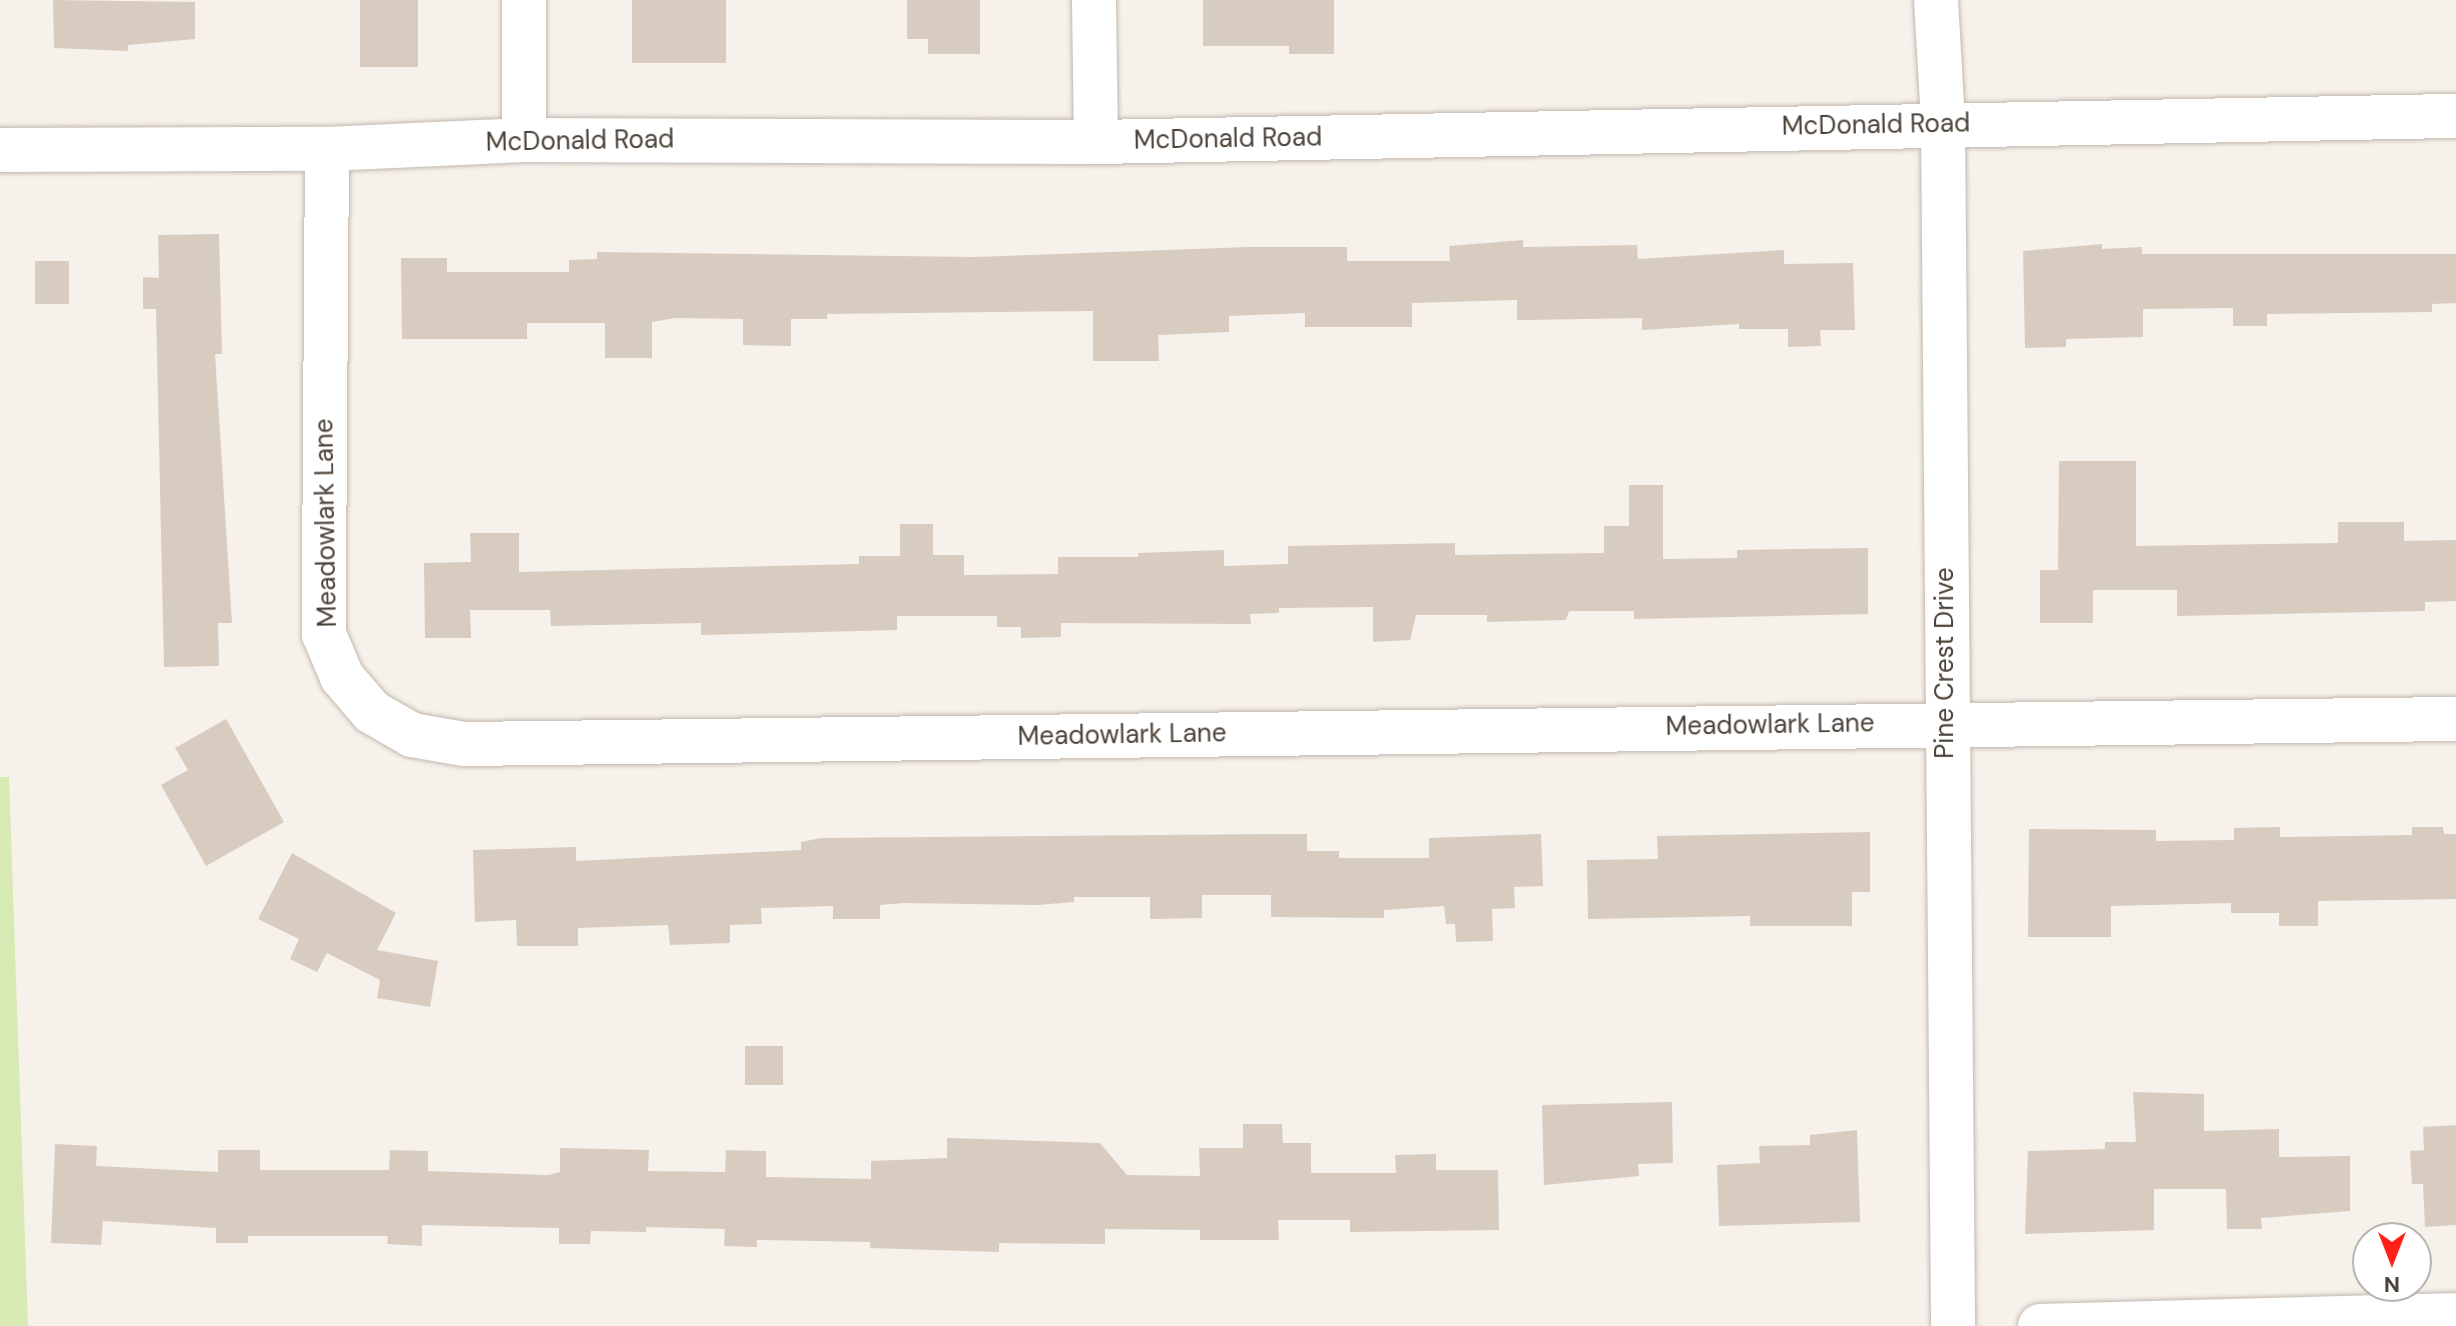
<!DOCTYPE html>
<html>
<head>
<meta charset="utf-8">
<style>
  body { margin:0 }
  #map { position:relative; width:2456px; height:1326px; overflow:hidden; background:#f6f1eb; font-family:"DM Sans",sans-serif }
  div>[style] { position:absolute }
  .green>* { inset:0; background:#d8eab3 }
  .building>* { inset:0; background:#d8ccc0; transform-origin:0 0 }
  .roads { filter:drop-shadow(0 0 2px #c2b8ad) drop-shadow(0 0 2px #c2b8ad) }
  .minor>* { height:44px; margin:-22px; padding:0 22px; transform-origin:22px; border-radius:22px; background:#fff }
  .tertiary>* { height:44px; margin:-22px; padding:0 22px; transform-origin:22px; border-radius:22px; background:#fff }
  span { translate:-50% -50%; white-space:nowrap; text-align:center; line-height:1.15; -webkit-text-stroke:7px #fff; paint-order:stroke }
  .street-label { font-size:26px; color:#4a4138 }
  .north { position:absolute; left:2352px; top:1222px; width:80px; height:80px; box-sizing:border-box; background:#fff; border:2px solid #b7b3af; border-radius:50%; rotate:180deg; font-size:22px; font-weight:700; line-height:32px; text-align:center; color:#4a4138 }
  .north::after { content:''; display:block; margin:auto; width:28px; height:36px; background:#ff2119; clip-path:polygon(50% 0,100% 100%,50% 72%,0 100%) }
</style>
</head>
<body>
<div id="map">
  <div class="green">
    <div style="clip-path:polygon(0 777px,9px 777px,28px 1326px,0 1326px)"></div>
  </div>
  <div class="building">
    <div style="clip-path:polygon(53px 0,195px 2px,195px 39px,128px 45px,128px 51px,54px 48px)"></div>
    <div style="left:360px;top:0;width:58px;height:67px"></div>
    <div style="left:632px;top:0;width:94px;height:63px"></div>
    <div style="clip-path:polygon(907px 0,980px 0,980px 54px,928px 54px,928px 39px,907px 39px)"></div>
    <div style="clip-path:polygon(1203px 0,1334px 0,1334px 54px,1289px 54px,1289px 46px,1203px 46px)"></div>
    <div style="clip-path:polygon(219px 234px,222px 354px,215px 354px,232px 623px,218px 623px,219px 666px,164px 667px,156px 309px,143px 309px,143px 277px,159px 278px,158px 235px)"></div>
    <div style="clip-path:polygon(1523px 240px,1523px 247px,1637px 245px,1638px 259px,1784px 250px,1784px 264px,1853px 263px,1855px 330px,1820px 330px,1821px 346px,1788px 347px,1788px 329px,1739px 329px,1739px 324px,1642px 330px,1642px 318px,1517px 320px,1517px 300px,1412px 303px,1412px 327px,1305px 327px,1305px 313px,1229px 316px,1229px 332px,1158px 335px,1159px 361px,1093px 361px,1093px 311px,827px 314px,827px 319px,791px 319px,791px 346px,743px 345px,743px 319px,675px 318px,652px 322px,652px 358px,605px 358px,605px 323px,527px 323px,527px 339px,402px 339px,401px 258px,447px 258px,447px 272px,569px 272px,569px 260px,597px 259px,597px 252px,974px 257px,1248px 247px,1347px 247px,1347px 261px,1450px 261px,1449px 246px)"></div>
    <div style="clip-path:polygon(2102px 244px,2102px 249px,2142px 247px,2142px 254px,2456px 254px,2456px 303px,2432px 304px,2432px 312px,2267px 314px,2267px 326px,2233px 326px,2233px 308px,2143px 309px,2143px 337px,2066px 339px,2066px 347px,2025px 348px,2023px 251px)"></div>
    <div style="left:35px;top:261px;width:34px;height:43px"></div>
    <div style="clip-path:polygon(2059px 461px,2136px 461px,2136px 546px,2338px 543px,2338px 522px,2404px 522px,2404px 541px,2456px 540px,2456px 601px,2425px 602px,2425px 611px,2177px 616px,2177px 590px,2093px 590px,2093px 623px,2040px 623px,2040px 570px,2058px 570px)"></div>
    <div style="clip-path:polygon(1629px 485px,1663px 485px,1663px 559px,1737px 558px,1737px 550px,1868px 548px,1868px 614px,1634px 619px,1634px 611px,1569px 611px,1566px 620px,1487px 622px,1487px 615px,1416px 615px,1410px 640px,1373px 642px,1373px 607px,1279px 608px,1279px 613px,1250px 614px,1251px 624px,1061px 623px,1061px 637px,1021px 638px,1021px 627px,997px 627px,997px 616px,897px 616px,897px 630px,701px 635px,701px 623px,551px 626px,550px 610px,470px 610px,471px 638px,425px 638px,424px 563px,471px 562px,470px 533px,519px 533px,519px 572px,859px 564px,859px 556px,900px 556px,900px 524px,933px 524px,933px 555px,964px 555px,964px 575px,1058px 574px,1058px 557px,1138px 557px,1138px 553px,1224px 550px,1224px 566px,1288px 564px,1288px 546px,1455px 543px,1455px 555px,1604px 553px,1604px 526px,1629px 526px)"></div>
    <div style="clip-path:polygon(226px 719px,284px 822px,206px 866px,161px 785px,188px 770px,175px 748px)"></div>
    <div style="clip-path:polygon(2280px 827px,2280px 837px,2412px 835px,2412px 827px,2443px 827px,2444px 834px,2456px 834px,2456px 899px,2318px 901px,2318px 926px,2279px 926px,2279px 913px,2231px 913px,2231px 903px,2111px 906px,2111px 937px,2028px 937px,2029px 829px,2156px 830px,2156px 841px,2234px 840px,2234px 828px)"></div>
    <div style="clip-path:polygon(1870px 832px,1870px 892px,1852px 892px,1852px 926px,1750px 926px,1750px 916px,1588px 919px,1587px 860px,1658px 859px,1657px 836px)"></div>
    <div style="clip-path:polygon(1272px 834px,1307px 834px,1307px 851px,1339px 851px,1339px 858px,1429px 858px,1429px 838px,1541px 834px,1543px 886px,1514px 887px,1515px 908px,1492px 909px,1493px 941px,1456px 942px,1455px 924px,1446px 924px,1444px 906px,1384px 910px,1384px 918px,1271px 917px,1271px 895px,1202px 895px,1202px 918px,1150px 919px,1150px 897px,1074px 897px,1074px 902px,1038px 905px,904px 903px,880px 905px,880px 919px,833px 919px,833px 906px,761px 908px,762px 924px,730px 925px,730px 943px,670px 945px,668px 925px,578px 928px,578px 946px,517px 946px,516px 920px,475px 922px,473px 850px,576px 847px,576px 861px,801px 850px,801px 842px,821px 838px)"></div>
    <div style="clip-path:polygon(292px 853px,396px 913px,377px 950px,438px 961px,430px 1007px,377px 998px,380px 980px,327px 953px,317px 972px,290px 959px,299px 939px,258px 919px)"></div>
    <div style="left:745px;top:1046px;width:38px;height:39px"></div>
    <div style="clip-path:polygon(2133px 1092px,2204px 1094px,2204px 1131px,2279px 1129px,2279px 1157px,2350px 1156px,2350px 1211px,2261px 1218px,2262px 1229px,2227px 1229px,2226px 1189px,2154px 1189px,2154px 1230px,2025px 1234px,2028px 1151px,2105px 1149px,2105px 1142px,2136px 1142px)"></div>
    <div style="clip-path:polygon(1672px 1102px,1673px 1163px,1638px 1164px,1639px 1176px,1544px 1185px,1542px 1105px)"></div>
    <div style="clip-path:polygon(1243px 1124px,1282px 1124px,1283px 1143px,1311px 1143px,1311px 1173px,1396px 1173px,1395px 1155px,1436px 1154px,1436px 1170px,1498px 1170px,1499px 1230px,1350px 1232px,1350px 1220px,1278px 1220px,1279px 1240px,1200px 1240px,1200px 1230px,1105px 1229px,1105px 1244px,999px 1243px,999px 1252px,870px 1248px,870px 1242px,757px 1240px,757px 1247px,724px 1246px,725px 1229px,646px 1227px,646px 1232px,591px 1231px,590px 1244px,559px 1244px,559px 1228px,422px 1225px,422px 1246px,387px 1244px,388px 1236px,248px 1236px,248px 1243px,216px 1243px,216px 1228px,103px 1221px,101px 1245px,51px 1243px,55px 1144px,97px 1146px,96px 1166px,218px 1172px,218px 1150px,260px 1150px,260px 1170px,389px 1170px,390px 1150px,428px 1151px,428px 1171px,548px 1175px,560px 1172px,560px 1148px,649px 1150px,648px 1171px,725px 1172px,726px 1150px,766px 1151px,766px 1177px,871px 1179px,871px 1161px,947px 1158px,947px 1138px,982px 1139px,1100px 1143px,1127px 1175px,1200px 1176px,1199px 1148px,1243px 1148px)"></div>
    <div style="clip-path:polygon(2456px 1125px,2456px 1225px,2425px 1227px,2423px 1184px,2412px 1184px,2410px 1151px,2424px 1150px,2423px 1127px)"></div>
    <div style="clip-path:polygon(1857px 1130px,1860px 1222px,1719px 1226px,1717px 1165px,1760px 1163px,1759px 1146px,1810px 1145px,1810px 1135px)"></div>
  </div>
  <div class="roads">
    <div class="minor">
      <div style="left:524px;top:0;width:140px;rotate:90deg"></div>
      <div style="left:1094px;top:0;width:142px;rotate:89.2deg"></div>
      <div style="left:1936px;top:0;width:123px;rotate:86.7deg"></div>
      <div style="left:1943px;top:123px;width:1203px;rotate:89.52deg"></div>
      <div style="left:327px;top:149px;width:485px;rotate:90.4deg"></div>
      <div style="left:324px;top:634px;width:47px;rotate:67.3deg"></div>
      <div style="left:342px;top:677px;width:46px;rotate:49.4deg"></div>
      <div style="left:372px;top:712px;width:46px;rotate:29.9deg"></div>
      <div style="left:412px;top:735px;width:53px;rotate:9.8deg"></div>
      <div style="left:464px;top:744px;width:1992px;rotate:-0.72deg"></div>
      <div style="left:2040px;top:1326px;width:416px;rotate:-1.5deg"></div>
    </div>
    <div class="tertiary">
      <div style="left:0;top:150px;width:327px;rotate:-0.2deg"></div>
      <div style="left:327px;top:149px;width:197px;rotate:-2.6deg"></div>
      <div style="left:524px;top:140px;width:572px;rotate:0.2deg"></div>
      <div style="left:1096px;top:142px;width:1360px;rotate:-1.1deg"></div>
    </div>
  </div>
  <div class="street-label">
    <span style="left:1876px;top:125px;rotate:-1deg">McDonald Road</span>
    <span style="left:1228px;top:139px;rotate:-1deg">McDonald Road</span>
    <span style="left:580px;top:141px;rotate:-1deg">McDonald Road</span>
    <span style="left:326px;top:523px;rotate:-91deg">Meadowlark Lane</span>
    <span style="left:1945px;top:663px;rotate:-90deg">Pine Crest Drive</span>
    <span style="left:1770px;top:725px;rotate:-1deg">Meadowlark Lane</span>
    <span style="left:1122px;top:735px;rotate:-1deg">Meadowlark Lane</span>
  </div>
  <div class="north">N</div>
</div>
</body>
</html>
